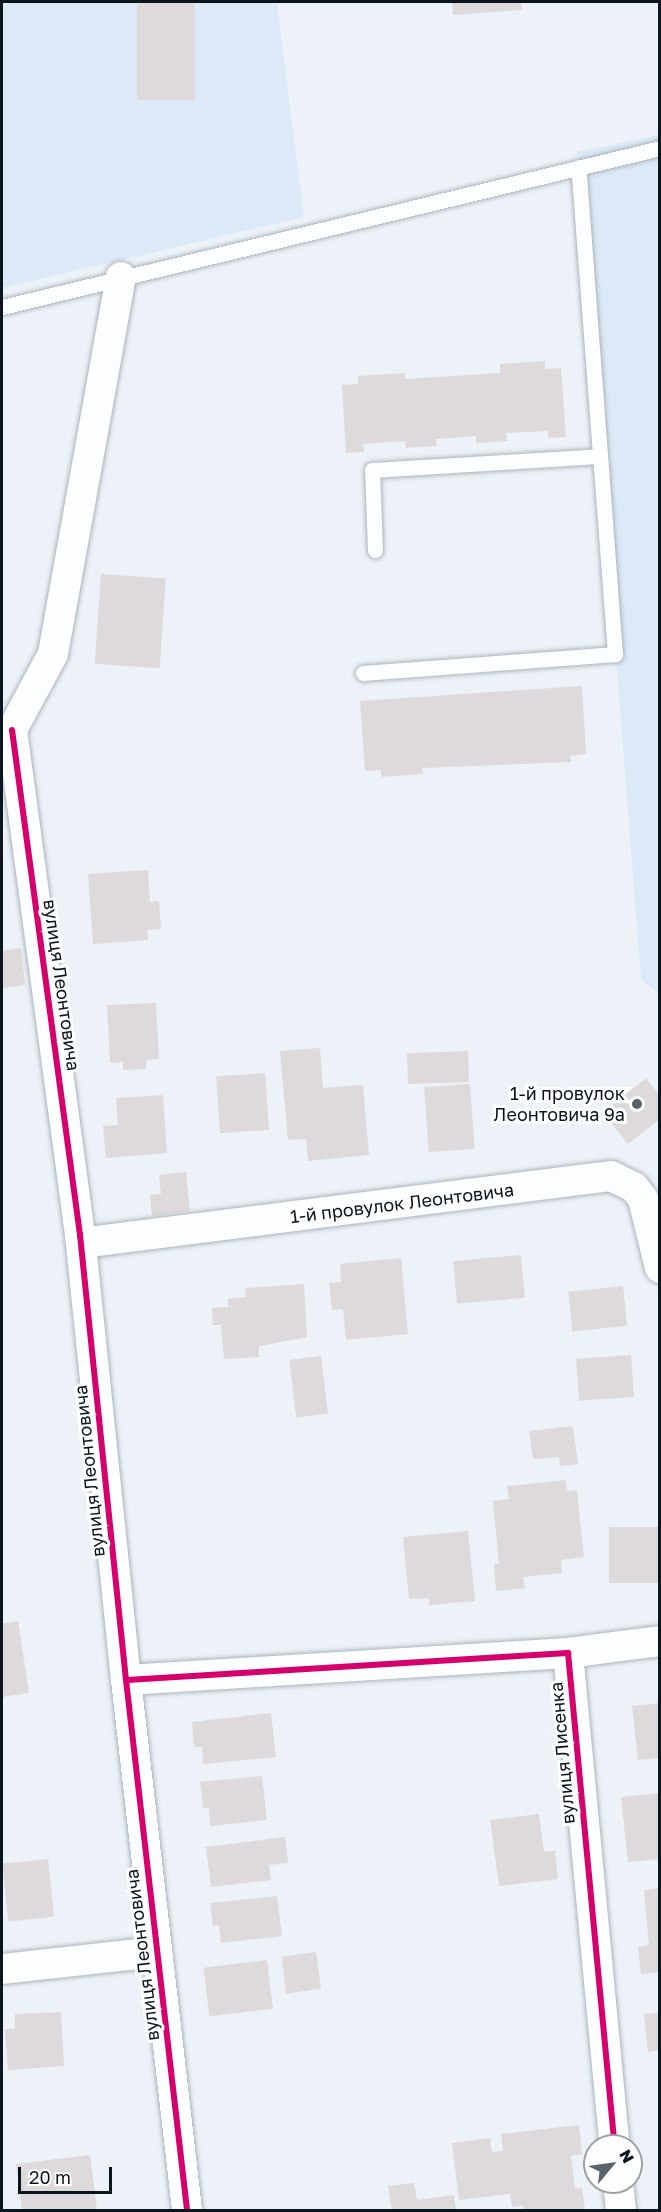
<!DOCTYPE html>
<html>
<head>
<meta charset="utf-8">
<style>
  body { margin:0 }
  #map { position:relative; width:661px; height:2212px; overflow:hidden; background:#ecf2f8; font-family:"Golos Text",sans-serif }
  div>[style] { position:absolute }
  .built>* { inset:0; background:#dceaf7 }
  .building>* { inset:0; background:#ded9db; transform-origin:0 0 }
  .roads { filter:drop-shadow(0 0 2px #adb4bc) drop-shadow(0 0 2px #adb4bc) }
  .service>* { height:15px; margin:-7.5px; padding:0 7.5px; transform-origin:7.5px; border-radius:7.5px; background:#fcfdfe }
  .minor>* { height:30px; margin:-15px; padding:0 15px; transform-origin:15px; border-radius:15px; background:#fcfdfe }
  .cycleway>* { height:6px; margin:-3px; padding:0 3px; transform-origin:3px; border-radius:3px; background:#d6006c }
  .dots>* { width:16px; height:16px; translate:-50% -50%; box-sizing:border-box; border:3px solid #fefefe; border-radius:50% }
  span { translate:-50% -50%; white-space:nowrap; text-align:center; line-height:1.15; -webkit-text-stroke:6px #fefefe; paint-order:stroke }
  .street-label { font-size:18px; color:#0b151e }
  .poi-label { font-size:18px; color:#0b151e }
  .right { translate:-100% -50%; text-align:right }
  .frame { position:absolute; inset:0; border:3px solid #0b151e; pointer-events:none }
  .north { position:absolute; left:583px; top:2134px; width:60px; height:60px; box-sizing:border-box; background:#fefefe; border:2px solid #9da1a4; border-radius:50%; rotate:61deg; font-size:16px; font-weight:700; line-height:24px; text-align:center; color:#0b151e }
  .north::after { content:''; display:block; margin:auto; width:21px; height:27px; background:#5a626a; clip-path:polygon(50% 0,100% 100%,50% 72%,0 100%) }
  .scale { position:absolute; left:18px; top:2167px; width:94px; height:27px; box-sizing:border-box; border:3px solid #0b151e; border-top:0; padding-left:8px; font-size:18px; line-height:21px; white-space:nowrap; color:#0b151e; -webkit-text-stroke:4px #fefefe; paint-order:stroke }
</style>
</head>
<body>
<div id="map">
  <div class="built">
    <div style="clip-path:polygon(2px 2px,277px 2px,304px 217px,2px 288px)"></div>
    <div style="clip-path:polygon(659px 135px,659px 994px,641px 980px,577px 152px)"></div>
  </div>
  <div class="building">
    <div style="left:137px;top:2px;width:58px;height:98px"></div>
    <div style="clip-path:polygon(452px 2px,521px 2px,522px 10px,453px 15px)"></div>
    <div style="clip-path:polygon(545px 361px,545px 369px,561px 368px,566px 437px,548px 438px,548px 431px,506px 433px,507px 441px,476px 443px,476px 436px,436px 439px,437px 446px,406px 448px,405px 441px,363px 444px,364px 452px,346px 453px,342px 385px,358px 384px,358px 376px,405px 373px,405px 379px,500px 373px,500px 364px)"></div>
    <div style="left:101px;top:574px;width:65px;height:90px;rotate:4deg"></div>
    <div style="clip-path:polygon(582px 686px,586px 754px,570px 756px,571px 762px,422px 768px,423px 774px,381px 777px,381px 770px,365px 771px,360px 701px)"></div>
    <div style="clip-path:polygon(148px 870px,150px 902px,159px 901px,161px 929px,147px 930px,148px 940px,93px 944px,88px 874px)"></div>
    <div style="clip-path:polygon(21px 948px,25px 985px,2px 988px,2px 951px)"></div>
    <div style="clip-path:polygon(156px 1003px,159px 1059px,146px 1060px,146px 1069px,123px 1070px,123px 1062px,110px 1063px,107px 1005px)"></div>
    <div style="clip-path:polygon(320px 1048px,323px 1088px,363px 1085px,369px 1155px,308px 1161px,306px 1139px,288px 1140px,280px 1051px)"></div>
    <div style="left:468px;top:1051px;width:31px;height:61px;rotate:88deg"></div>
    <div style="left:265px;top:1073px;width:57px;height:49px;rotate:86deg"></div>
    <div style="clip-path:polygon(646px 1078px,660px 1096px,660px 1119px,628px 1144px,603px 1113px)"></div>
    <div style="left:470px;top:1084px;width:65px;height:46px;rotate:86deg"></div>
    <div style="clip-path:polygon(163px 1095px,167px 1153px,106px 1158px,103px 1126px,118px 1125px,116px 1098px)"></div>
    <div style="clip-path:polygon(186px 1172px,190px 1211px,152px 1216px,150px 1195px,161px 1194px,159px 1175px)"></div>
    <div style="left:521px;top:1255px;width:43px;height:68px;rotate:85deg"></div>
    <div style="clip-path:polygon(401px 1258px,408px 1334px,346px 1340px,343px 1309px,332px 1310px,329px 1283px,341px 1282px,340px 1264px)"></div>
    <div style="clip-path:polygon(304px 1284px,307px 1337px,259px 1346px,259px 1357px,224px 1359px,221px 1325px,213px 1325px,212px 1308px,228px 1307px,228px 1299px,246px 1297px,245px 1288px)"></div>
    <div style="left:623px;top:1286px;width:40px;height:55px;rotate:84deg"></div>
    <div style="left:631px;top:1355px;width:42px;height:55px;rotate:86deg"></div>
    <div style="left:321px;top:1356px;width:58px;height:32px;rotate:83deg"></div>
    <div style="clip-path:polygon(573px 1426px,578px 1464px,560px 1466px,559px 1457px,533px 1459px,529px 1431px)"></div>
    <div style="clip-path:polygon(566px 1480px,567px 1491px,577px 1490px,584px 1557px,561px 1560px,562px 1573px,523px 1577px,525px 1588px,496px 1591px,494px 1564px,499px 1564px,493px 1501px,509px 1499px,507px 1486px)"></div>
    <div style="left:660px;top:1527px;width:56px;height:51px;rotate:90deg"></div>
    <div style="clip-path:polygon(468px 1531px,475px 1601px,429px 1605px,429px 1598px,409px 1599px,403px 1537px)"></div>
    <div style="clip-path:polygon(18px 1621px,29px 1693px,2px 1697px,2px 1624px)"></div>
    <div style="clip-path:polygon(660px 1703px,660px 1758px,638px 1760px,632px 1706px)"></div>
    <div style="clip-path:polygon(271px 1713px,276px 1757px,203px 1764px,202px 1747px,194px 1747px,192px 1722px)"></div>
    <div style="clip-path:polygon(262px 1776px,267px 1820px,210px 1826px,209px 1808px,203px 1808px,200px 1782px)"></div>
    <div style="clip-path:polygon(660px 1793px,660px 1859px,628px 1862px,621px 1797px)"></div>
    <div style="clip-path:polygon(539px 1814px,544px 1852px,555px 1851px,558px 1879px,499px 1886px,490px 1820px)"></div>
    <div style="clip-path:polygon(285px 1837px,288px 1863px,269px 1865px,271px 1880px,211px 1887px,206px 1847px)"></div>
    <div style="left:48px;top:1859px;width:58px;height:46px;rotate:84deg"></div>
    <div style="clip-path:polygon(660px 1888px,660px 1972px,641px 1974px,638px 1947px,649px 1945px,644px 1890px)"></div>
    <div style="clip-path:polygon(277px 1896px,282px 1936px,221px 1943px,219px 1925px,213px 1926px,210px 1903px)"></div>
    <div style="left:316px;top:1952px;width:37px;height:35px;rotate:82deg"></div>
    <div style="left:267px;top:1960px;width:49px;height:64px;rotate:83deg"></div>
    <div style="clip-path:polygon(61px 2012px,64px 2066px,8px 2070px,5px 2029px,15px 2029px,15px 2014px)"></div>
    <div style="clip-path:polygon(660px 2012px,660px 2050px,648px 2052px,644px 2014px)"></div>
    <div style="clip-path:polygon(579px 2125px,582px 2154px,571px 2156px,575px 2188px,582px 2188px,585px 2210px,523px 2210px,523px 2206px,512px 2207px,510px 2194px,459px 2200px,452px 2143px,490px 2138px,492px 2152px,503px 2151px,501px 2134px)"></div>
    <div style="clip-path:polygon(90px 2155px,97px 2210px,22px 2210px,16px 2164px)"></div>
    <div style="clip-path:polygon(414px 2183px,417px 2200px,454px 2195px,456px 2210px,392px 2210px,388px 2186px)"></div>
  </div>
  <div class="roads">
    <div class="service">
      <div style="left:2px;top:307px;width:677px;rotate:-13.58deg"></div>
      <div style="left:375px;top:550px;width:80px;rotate:-92.1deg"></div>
      <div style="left:372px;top:470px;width:228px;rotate:-3.5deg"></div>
      <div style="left:363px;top:673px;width:253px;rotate:-4.3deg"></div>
      <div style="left:615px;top:654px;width:488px;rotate:-94.3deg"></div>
    </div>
    <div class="minor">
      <div style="left:12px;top:730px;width:510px;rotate:82.33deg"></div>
      <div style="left:80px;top:1235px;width:447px;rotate:84.1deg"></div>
      <div style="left:126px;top:1680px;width:533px;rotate:83.43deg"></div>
      <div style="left:2px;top:732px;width:10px;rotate:-11deg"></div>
      <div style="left:12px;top:730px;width:86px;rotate:-61.7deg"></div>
      <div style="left:53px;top:654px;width:383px;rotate:-79.8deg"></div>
      <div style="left:81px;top:1243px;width:534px;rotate:-7.2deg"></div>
      <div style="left:611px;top:1176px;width:25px;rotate:26deg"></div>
      <div style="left:634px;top:1187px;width:15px;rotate:53deg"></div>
      <div style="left:643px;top:1199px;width:71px;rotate:76.2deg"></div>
      <div style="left:568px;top:1653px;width:93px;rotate:-7.4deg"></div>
      <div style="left:126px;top:1680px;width:443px;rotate:-3.5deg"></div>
      <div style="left:568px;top:1653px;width:495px;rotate:84.6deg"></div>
      <div style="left:2px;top:1969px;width:156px;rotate:-6.3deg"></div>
      <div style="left:618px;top:2182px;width:28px;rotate:84deg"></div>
    </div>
  </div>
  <div class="cycleway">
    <div style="left:12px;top:730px;width:510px;rotate:82.33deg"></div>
    <div style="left:80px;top:1235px;width:447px;rotate:84.1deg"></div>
    <div style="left:126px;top:1680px;width:533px;rotate:83.43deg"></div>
    <div style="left:126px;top:1680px;width:443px;rotate:-3.5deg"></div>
    <div style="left:568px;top:1653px;width:495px;rotate:84.6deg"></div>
  </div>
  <div class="dots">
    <div style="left:637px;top:1104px;background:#5a626a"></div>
  </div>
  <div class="street-label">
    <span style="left:62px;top:985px;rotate:82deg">вулиця Леонтовича</span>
    <span style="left:402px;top:1203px;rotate:-7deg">1-й провулок Леонтовича</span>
    <span style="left:89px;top:1471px;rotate:-96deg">вулиця Леонтовича</span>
    <span style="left:562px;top:1753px;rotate:-95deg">вулиця Лисенка</span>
    <span style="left:142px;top:1955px;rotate:-97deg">вулиця Леонтовича</span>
  </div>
  <div class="poi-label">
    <span class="right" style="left:625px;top:1104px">1-й провулок<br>Леонтовича 9а</span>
  </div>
  <div class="frame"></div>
  <div class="north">N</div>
  <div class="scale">20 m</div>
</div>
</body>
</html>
